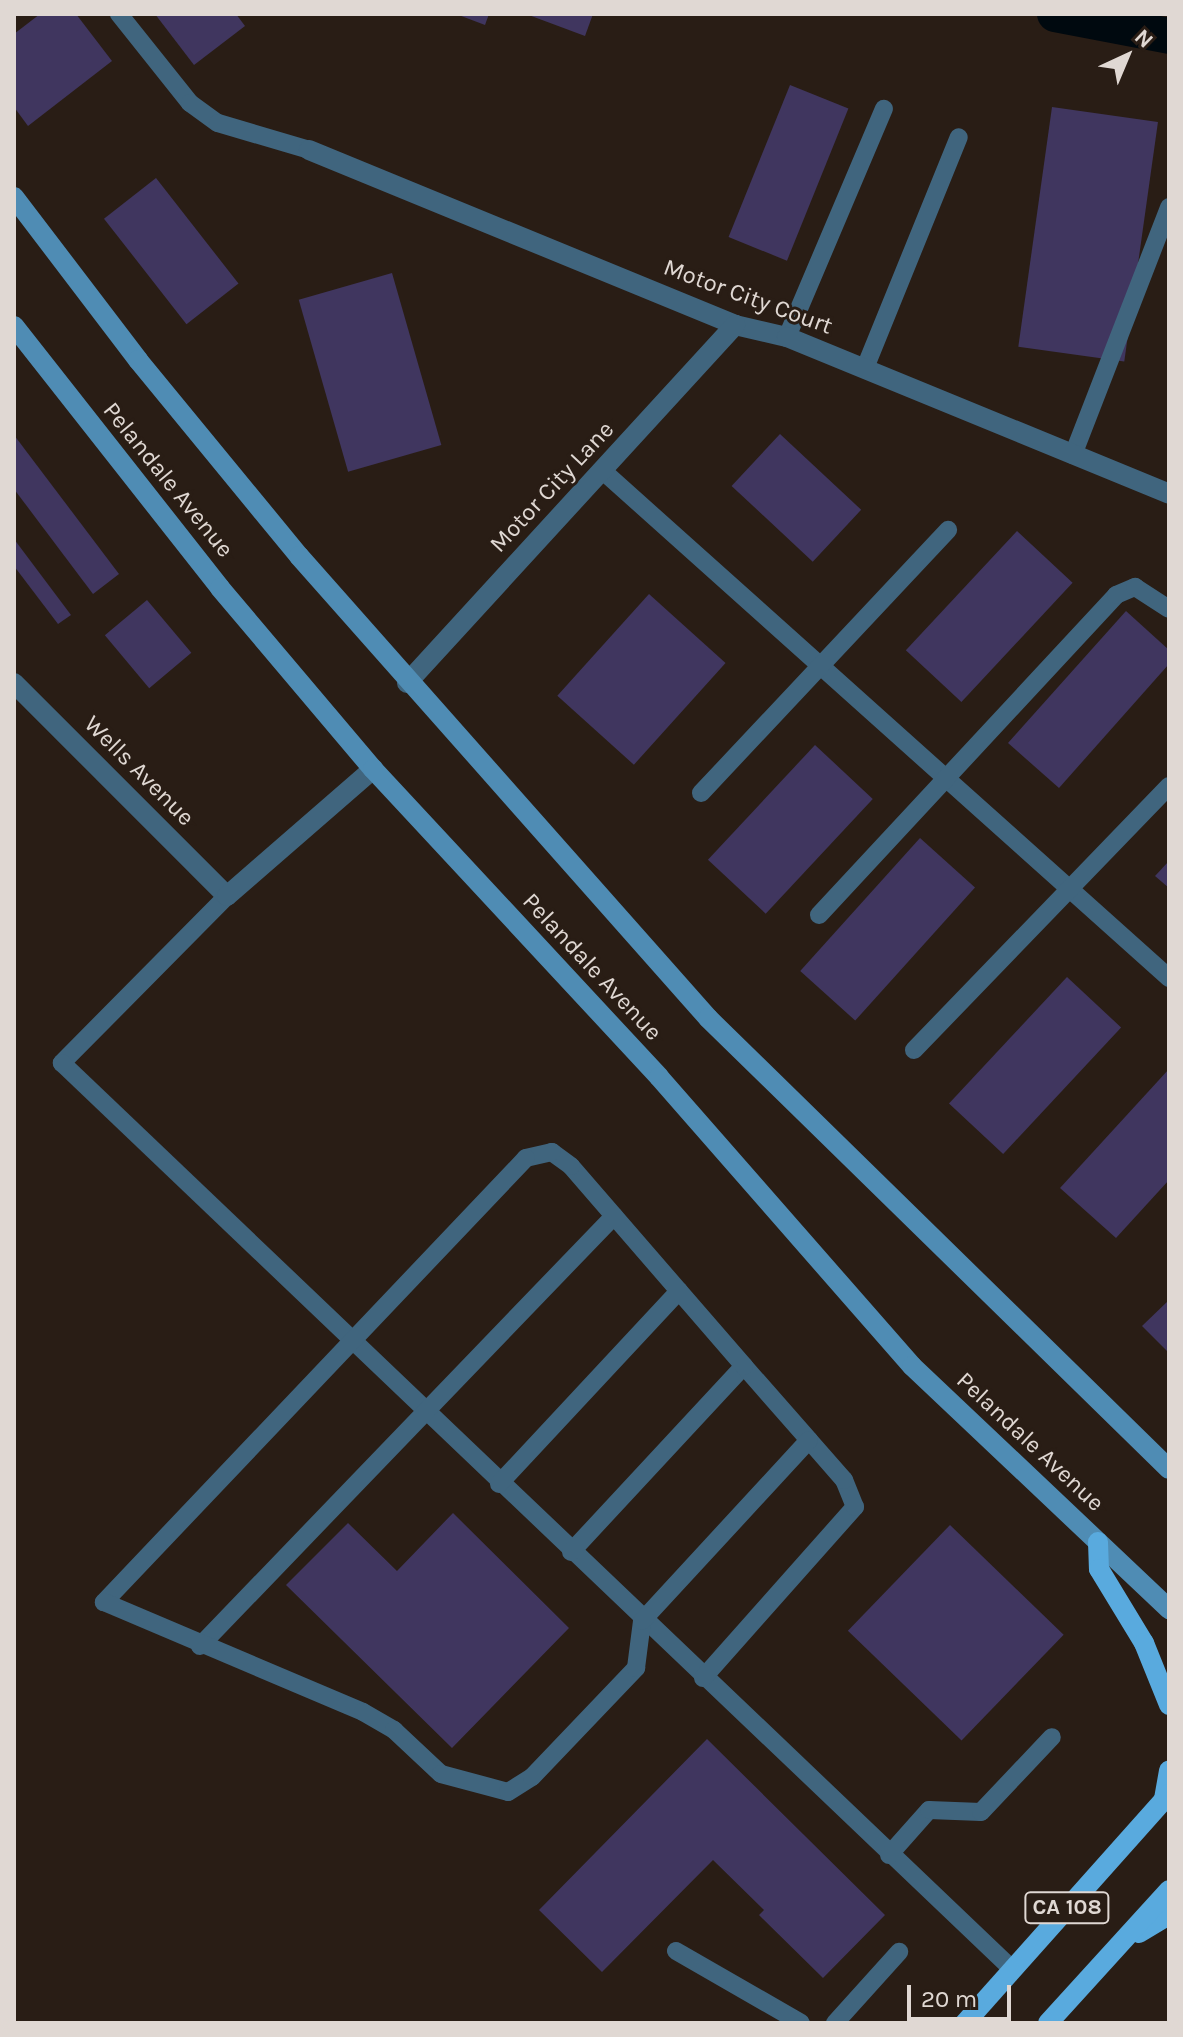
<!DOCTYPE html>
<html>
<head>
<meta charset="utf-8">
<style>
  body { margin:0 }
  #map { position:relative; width:1183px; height:2037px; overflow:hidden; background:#291d15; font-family:Karla,sans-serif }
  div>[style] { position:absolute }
  .canal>* { height:36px; margin:-18px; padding:0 18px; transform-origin:18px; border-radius:18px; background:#00090f }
  .building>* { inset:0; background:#40365f; transform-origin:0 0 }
  .service>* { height:18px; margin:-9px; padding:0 9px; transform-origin:9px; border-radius:9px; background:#40657e }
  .minor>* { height:20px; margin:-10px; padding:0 10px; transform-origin:10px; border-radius:10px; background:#40657e }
  .secondary>* { height:20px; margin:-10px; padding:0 10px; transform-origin:10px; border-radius:10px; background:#4f8cb4 }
  .primary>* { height:20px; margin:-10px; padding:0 10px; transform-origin:10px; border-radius:10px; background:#59aade }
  span { translate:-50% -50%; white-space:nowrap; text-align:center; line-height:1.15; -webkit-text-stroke:6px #291d15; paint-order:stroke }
  .shield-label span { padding:2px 6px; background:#291d15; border:2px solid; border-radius:6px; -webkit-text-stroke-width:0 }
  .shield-label { font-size:22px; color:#e0d8d3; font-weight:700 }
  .street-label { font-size:24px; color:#e0d8d3 }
  .frame { position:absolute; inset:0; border:16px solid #e0d8d3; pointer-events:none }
  .north { position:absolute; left:1087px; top:16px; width:80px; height:80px; -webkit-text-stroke:6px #291d15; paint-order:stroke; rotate:44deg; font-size:22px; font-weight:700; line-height:32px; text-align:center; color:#e0d8d3 }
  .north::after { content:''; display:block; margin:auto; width:28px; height:36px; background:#e0d8d3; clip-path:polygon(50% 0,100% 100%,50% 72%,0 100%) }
  .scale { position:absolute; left:907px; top:1985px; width:104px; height:36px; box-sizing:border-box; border:4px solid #e0d8d3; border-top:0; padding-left:10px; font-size:24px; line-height:28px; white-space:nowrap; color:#e0d8d3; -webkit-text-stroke:6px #291d15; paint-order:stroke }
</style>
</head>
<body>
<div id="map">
  <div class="canal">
    <div style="left:1055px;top:14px;width:116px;rotate:10.9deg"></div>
  </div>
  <div class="building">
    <div style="clip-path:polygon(40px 14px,76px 14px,112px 61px,28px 126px,14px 107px,14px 34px)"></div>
    <div style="clip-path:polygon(155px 14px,236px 14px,245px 26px,194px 65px)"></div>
    <div style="clip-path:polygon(456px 14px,489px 14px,485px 25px)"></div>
    <div style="clip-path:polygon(526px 14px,593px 14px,585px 36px)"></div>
    <div style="left:790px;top:85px;width:63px;height:164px;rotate:22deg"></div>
    <div style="left:1052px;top:107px;width:107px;height:242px;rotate:8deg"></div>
    <div style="left:156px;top:178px;width:134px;height:66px;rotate:52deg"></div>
    <div style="left:392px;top:273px;width:179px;height:97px;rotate:74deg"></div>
    <div style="left:780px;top:434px;width:111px;height:71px;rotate:43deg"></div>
    <div style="clip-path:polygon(14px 435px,119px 574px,93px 594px,14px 489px)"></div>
    <div style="left:1017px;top:531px;width:76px;height:163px;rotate:43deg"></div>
    <div style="clip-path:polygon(14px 539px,71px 615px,58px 624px,14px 566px)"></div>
    <div style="left:649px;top:594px;width:103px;height:137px;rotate:42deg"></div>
    <div style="left:147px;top:600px;width:69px;height:55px;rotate:50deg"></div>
    <div style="clip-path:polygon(1126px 611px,1169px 650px,1169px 664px,1059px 788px,1008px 743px)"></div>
    <div style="left:815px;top:745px;width:79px;height:157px;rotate:43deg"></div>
    <div style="left:920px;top:838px;width:74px;height:179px;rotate:42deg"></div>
    <div style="clip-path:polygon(1169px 861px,1169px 888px,1155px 876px)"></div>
    <div style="left:1067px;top:977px;width:74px;height:173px;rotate:43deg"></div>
    <div style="clip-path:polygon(1169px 1069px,1169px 1180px,1116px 1238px,1060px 1188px)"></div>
    <div style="clip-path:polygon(1169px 1300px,1169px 1353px,1142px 1326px)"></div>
    <div style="clip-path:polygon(453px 1513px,569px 1628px,452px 1748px,286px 1585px,348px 1523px,397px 1571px)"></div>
    <div style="left:950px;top:1525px;width:158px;height:147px;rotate:44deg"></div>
    <div style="clip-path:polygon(707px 1739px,885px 1915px,823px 1978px,759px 1915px,764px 1910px,713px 1860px,602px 1972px,539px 1910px)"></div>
  </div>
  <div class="service">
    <div style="left:119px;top:14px;width:114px;rotate:51.4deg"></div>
    <div style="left:190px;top:103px;width:34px;rotate:36deg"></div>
    <div style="left:218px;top:123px;width:95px;rotate:16.5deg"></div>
    <div style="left:787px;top:337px;width:248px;rotate:-67deg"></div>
    <div style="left:865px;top:368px;width:249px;rotate:-67.9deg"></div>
    <div style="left:1073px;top:455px;width:266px;rotate:-68.8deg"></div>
    <div style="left:603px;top:471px;width:760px;rotate:41.85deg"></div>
    <div style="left:701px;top:793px;width:361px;rotate:-46.8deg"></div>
    <div style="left:227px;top:896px;width:235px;rotate:134.7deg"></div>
    <div style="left:62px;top:1063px;width:1313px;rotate:43.64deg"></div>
    <div style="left:819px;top:915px;width:437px;rotate:-47.1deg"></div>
    <div style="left:1116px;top:595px;width:21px;rotate:-23deg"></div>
    <div style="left:1135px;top:587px;width:40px;rotate:32.9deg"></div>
    <div style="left:914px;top:1050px;width:367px;rotate:-46deg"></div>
    <div style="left:499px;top:1484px;width:264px;rotate:-47deg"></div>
    <div style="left:571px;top:1552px;width:254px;rotate:-47.1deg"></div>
    <div style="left:200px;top:1646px;width:597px;rotate:-46.09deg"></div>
    <div style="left:703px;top:1678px;width:229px;rotate:-48.4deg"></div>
    <div style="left:855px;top:1507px;width:29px;rotate:-112deg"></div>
    <div style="left:844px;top:1480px;width:53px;rotate:-131.2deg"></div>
    <div style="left:809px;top:1440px;width:98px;rotate:-131.3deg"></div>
    <div style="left:744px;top:1366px;width:264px;rotate:-130.9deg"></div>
    <div style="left:571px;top:1166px;width:24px;rotate:-144deg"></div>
    <div style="left:552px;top:1152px;width:27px;rotate:167deg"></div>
    <div style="left:526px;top:1158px;width:613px;rotate:133.54deg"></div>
    <div style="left:104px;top:1602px;width:281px;rotate:23deg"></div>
    <div style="left:363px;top:1712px;width:36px;rotate:30deg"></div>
    <div style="left:394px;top:1730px;width:64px;rotate:43.1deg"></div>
    <div style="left:441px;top:1774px;width:69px;rotate:15deg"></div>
    <div style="left:508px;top:1792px;width:28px;rotate:-32deg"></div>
    <div style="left:532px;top:1777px;width:151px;rotate:-46.3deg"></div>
    <div style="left:636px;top:1668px;width:47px;rotate:-82.7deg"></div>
    <div style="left:642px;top:1621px;width:246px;rotate:-47.3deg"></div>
    <div style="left:889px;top:1855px;width:60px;rotate:-48.4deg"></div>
    <div style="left:929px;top:1810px;width:52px;rotate:2.2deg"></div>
    <div style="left:981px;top:1812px;width:103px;rotate:-46.6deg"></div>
    <div style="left:676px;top:1951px;width:144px;rotate:29.9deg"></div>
    <div style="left:835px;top:2023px;width:96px;rotate:-48deg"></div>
  </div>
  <div class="minor">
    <div style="left:309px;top:150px;width:461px;rotate:22.3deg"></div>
    <div style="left:735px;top:325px;width:53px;rotate:13deg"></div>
    <div style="left:787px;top:337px;width:413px;rotate:22.3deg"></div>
    <div style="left:14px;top:683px;width:301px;rotate:45deg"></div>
    <div style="left:227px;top:896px;width:194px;rotate:-41deg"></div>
    <div style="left:407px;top:683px;width:486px;rotate:-47.5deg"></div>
  </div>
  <div class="secondary">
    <div style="left:14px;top:197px;width:205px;rotate:52.7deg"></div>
    <div style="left:138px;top:360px;width:254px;rotate:50.6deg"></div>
    <div style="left:299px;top:556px;width:617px;rotate:48.48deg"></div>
    <div style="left:708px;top:1018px;width:645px;rotate:44.37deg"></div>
    <div style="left:14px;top:326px;width:333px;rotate:51.8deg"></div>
    <div style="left:220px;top:588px;width:237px;rotate:49.8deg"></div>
    <div style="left:373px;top:769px;width:420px;rotate:47.1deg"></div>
    <div style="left:659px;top:1077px;width:384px;rotate:48.8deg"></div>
    <div style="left:912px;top:1366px;width:354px;rotate:43.4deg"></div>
  </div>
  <div class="primary">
    <div style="left:1098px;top:1542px;width:27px;rotate:88deg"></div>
    <div style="left:1099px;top:1569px;width:87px;rotate:58.7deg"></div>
    <div style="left:1144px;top:1643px;width:67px;rotate:68deg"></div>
    <div style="left:1164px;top:1799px;width:29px;rotate:-80deg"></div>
    <div style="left:1139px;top:1933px;width:35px;rotate:-31deg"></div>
    <div style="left:965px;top:2023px;width:307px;rotate:-48.3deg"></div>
    <div style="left:1048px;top:2023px;width:180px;rotate:-47.7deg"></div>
  </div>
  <div class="shield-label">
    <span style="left:1067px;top:1908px">CA 108</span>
  </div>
  <div class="street-label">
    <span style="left:748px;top:297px;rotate:20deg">Motor City Court</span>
    <span style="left:168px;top:480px;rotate:51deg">Pelandale Avenue</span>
    <span style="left:552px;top:487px;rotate:-47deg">Motor City Lane</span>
    <span style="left:139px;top:771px;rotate:45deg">Wells Avenue</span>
    <span style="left:592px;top:967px;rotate:47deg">Pelandale Avenue</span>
    <span style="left:1030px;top:1442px;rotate:43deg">Pelandale Avenue</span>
  </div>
  <div class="frame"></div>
  <div class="north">N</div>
  <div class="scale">20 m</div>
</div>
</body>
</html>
